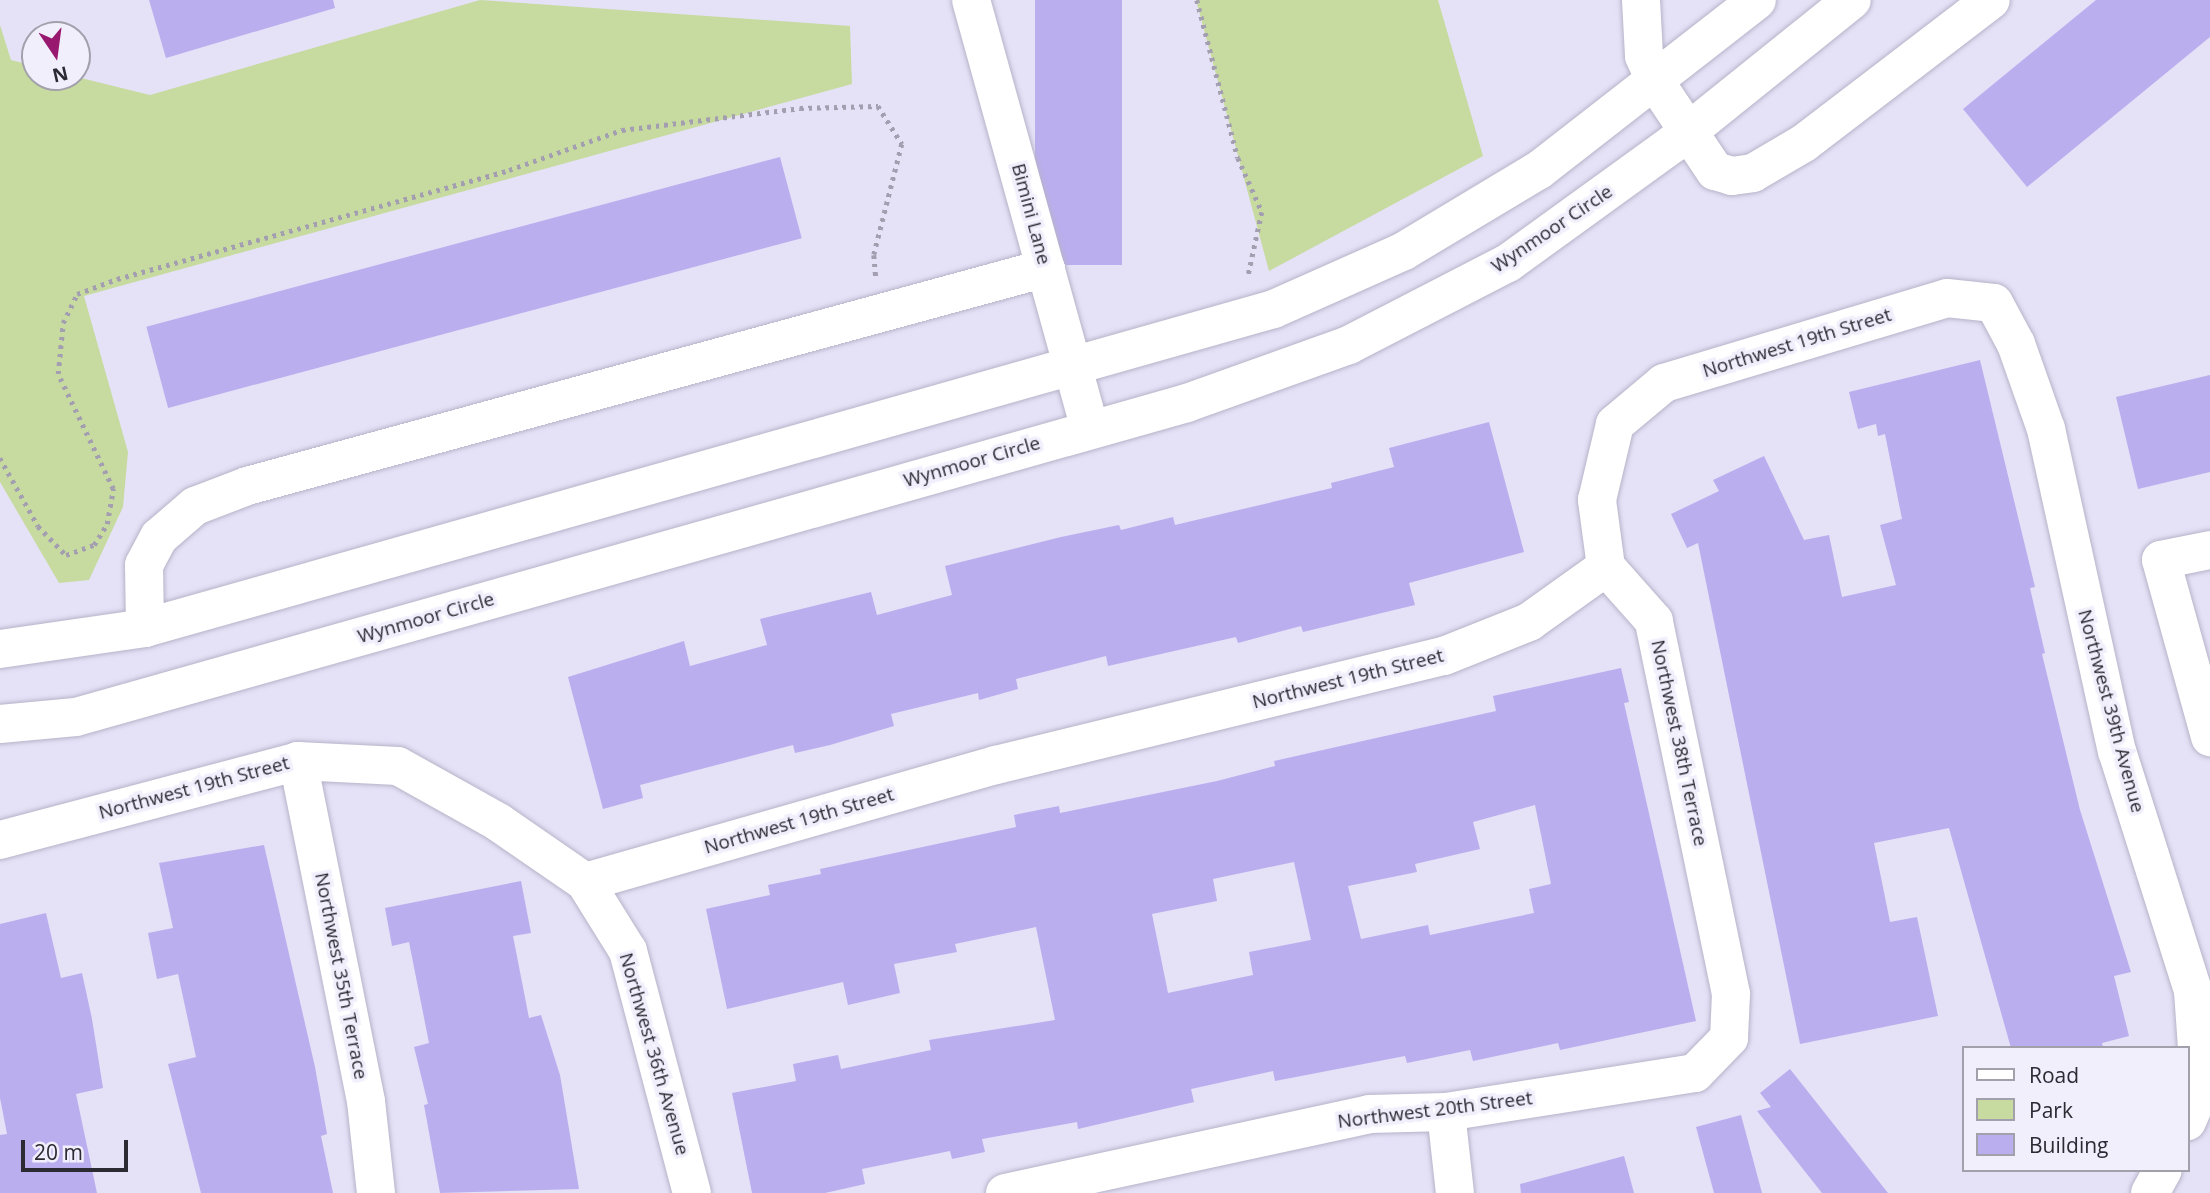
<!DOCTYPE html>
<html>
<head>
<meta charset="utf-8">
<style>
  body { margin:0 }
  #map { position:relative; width:2210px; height:1193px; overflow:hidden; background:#e5e1f7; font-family:"Open Sans",sans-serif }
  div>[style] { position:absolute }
  .green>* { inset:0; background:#c7dba0 }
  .building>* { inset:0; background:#bbaeee; transform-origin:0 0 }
  .path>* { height:4.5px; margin-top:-2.25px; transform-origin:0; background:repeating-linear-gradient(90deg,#a39fb0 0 3.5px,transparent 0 8.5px) }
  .roads { filter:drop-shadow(0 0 2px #b7b3c8) drop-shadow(0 0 2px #b7b3c8) }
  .minor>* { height:38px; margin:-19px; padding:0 19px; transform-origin:19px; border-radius:19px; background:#fff }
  span { translate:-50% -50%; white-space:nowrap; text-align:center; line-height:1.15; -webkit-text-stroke:7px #f1effc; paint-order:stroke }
  .street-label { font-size:19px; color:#2c2a32 }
  .legend { position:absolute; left:1962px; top:1046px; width:228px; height:126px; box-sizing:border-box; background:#f1effc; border:2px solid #a2a0ab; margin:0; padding:9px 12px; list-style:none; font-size:21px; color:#2c2a32 }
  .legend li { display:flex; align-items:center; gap:14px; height:35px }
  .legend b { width:35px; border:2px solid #a2a0ab }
  .north { position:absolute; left:21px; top:21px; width:70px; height:70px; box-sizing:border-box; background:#f1effc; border:2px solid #a2a0ab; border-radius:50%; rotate:167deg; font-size:19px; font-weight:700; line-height:28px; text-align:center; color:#2c2a32 }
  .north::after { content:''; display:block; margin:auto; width:24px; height:32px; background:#98186f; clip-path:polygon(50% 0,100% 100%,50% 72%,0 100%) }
  .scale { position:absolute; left:21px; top:1140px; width:107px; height:32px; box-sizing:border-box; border:4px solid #2c2a32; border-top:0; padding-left:9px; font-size:21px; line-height:24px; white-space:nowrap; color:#2c2a32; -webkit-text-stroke:5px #f1effc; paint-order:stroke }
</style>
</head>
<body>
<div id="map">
  <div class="green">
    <div style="clip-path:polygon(480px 0,850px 26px,852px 84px,84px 296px,128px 452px,123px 507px,89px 580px,59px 583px,0 482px,0 25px,11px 60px,35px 66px,35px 77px,77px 77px,150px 95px)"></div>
    <div style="clip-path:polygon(1196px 0,1438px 0,1483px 156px,1269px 271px)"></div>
  </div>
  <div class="building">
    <div style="clip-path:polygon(149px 0,333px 0,335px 8px,166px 58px)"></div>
    <div style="left:1035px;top:0;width:87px;height:265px"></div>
    <div style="clip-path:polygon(2096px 0,2210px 0,2210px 37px,2027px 187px,1963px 109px)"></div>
    <div style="left:780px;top:157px;width:84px;height:656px;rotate:75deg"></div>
    <div style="clip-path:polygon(1980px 360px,2035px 587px,2030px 588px,2045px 653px,2042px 654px,2080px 810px,2131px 972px,2114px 976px,2129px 1036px,2102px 1043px,2103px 1048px,2011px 1048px,1949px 828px,1874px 843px,1890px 922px,1917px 917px,1938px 1016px,1800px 1044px,1698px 543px,1687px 548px,1671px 514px,1719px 491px,1713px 480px,1764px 456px,1804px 540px,1829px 535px,1842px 597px,1896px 585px,1880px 525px,1902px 519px,1885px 434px,1878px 436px,1876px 424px,1858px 429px,1849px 392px)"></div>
    <div style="clip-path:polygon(2210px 375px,2210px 472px,2138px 489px,2116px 397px)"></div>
    <div style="clip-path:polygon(1489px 422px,1524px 552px,1409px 583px,1415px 605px,1303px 632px,1301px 626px,1238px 643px,1236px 637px,1108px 666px,1106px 656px,1016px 679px,1018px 689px,979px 700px,978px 693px,891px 714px,894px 726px,830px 745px,795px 753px,793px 745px,640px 785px,643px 798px,603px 809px,568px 677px,684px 641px,690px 666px,767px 645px,760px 619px,871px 592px,877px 615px,952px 595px,945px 566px,1061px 537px,1119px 525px,1121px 530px,1173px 517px,1175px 525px,1332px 488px,1331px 483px,1394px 467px,1389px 448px)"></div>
    <div style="clip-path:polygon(evenodd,1621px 668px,1629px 702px,1624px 703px,1696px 1021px,1560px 1050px,1558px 1043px,1473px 1061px,1470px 1050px,1407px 1063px,1405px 1056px,1275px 1081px,1273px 1071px,1191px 1089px,1194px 1102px,1108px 1122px,1078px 1129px,1077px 1122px,982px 1139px,985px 1152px,952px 1159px,950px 1151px,862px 1169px,865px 1184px,825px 1193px,752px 1193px,732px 1093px,796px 1081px,793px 1064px,838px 1055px,841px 1069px,931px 1050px,929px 1040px,1055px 1020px,1036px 927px,955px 944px,957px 952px,894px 964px,900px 993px,848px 1005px,843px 982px,727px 1009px,706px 909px,770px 895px,768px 885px,821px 874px,820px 869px,1016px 827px,1014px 815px,1059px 806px,1060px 813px,1217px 781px,1275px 766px,1274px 761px,1496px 711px,1493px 696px,1621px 668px,1535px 805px,1551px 884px,1529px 889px,1534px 913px,1430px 935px,1428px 925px,1361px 939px,1348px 886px,1417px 872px,1415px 864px,1480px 849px,1473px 822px,1535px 805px,1621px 668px,1294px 862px,1311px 940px,1249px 952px,1253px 975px,1168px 993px,1152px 914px,1217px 901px,1213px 879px,1294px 862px)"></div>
    <div style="clip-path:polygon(264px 845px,315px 1067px,327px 1134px,321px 1136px,333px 1193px,201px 1193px,168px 1064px,196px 1057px,178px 974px,157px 979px,148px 933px,173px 928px,159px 863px)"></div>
    <div style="clip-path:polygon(521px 881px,531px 933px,513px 936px,529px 1018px,541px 1015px,560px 1075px,579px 1189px,440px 1193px,424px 1105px,428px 1104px,414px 1047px,429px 1043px,409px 942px,392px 946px,385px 908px)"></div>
    <div style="clip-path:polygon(46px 913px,61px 978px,82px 973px,92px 1019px,103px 1088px,76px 1094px,97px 1193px,0 1193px,0 1135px,7px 1134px,0 1098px,0 924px)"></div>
    <div style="clip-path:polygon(1790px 1069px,1888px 1193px,1822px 1193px,1757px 1111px,1771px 1107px,1760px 1093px)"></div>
    <div style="clip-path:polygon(1741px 1115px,1762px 1193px,1714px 1193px,1696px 1127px)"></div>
    <div style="clip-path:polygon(1624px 1156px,1634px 1193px,1521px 1193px,1520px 1184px)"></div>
  </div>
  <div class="path">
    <div style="left:1197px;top:0;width:163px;rotate:75.5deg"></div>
    <div style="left:1238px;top:158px;width:59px;rotate:66deg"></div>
    <div style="left:1262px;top:212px;width:66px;rotate:102.2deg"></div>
    <div style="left:0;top:458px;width:78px;rotate:60.8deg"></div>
    <div style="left:38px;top:526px;width:40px;rotate:46deg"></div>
    <div style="left:66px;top:555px;width:30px;rotate:-20deg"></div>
    <div style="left:94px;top:545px;width:25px;rotate:-58deg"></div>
    <div style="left:107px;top:524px;width:36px;rotate:-80deg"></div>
    <div style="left:113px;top:489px;width:127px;rotate:-115.6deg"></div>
    <div style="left:58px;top:374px;width:51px;rotate:-84.4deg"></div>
    <div style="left:63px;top:323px;width:32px;rotate:-64deg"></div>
    <div style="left:77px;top:294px;width:43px;rotate:-20.6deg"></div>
    <div style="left:117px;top:279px;width:407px;rotate:-15.5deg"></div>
    <div style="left:509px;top:170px;width:120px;rotate:-19.5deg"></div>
    <div style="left:622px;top:130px;width:179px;rotate:-7deg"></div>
    <div style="left:800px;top:108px;width:78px;rotate:-1.5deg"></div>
    <div style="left:878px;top:106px;width:45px;rotate:57.7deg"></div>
    <div style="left:902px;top:144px;width:114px;rotate:104.2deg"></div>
    <div style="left:874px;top:255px;width:22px;rotate:85deg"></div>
  </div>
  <div class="roads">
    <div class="minor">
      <div style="left:971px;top:0;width:445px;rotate:74.5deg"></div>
      <div style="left:1641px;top:0;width:56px;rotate:86.9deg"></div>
      <div style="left:1644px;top:56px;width:30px;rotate:66deg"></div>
      <div style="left:1656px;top:83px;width:106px;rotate:56.2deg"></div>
      <div style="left:1715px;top:171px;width:18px;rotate:16deg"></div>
      <div style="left:1732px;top:176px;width:21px;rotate:-8deg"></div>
      <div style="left:1753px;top:173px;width:59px;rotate:-30.5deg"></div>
      <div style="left:1804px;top:143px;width:235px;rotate:-37.4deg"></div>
      <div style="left:2210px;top:550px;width:50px;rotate:168.5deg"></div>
      <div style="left:2161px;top:560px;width:184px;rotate:74.5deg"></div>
      <div style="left:145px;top:628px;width:63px;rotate:-90.9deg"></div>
      <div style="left:144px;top:565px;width:32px;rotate:-62deg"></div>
      <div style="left:159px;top:537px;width:48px;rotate:-40.7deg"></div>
      <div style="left:195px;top:506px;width:56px;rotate:-21deg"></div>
      <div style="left:247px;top:486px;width:828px;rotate:-15.26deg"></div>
      <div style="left:0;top:649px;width:147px;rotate:-8.2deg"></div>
      <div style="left:145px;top:628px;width:1173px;rotate:-15.78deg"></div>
      <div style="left:1274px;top:309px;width:142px;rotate:-24deg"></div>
      <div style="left:1404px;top:251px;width:157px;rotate:-31deg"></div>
      <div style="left:1539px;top:170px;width:276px;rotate:-37.9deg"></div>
      <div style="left:0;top:724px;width:76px;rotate:-5.3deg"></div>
      <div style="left:76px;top:717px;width:1155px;rotate:-15.78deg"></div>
      <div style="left:1187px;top:403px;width:172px;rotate:-19.7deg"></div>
      <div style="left:1349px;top:345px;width:179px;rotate:-27.3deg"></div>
      <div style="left:1508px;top:263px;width:205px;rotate:-35.9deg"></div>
      <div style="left:1674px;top:143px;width:228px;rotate:-38.8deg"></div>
      <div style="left:298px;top:761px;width:347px;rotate:78.7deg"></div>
      <div style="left:366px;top:1101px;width:93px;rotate:83.8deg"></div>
      <div style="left:0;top:840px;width:308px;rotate:-14.8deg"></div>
      <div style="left:298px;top:761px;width:100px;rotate:2.9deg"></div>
      <div style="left:398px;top:766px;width:115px;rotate:29.2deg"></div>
      <div style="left:498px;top:822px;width:106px;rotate:34.6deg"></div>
      <div style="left:585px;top:882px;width:81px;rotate:58.1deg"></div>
      <div style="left:628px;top:951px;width:250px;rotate:75.2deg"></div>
      <div style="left:585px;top:882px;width:427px;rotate:-15.9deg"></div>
      <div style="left:996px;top:765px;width:461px;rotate:-13.7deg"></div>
      <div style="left:1444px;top:656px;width:92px;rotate:-21.8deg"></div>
      <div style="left:1529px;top:622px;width:95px;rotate:-35.5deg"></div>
      <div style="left:1446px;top:1112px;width:81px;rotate:83.7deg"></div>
      <div style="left:1005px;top:1193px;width:372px;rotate:-12.2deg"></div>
      <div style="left:1369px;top:1114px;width:77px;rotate:-1.5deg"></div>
      <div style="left:1446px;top:1112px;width:252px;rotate:-8.9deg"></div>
      <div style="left:1695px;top:1073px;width:49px;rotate:-45.8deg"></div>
      <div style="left:1729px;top:1038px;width:44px;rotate:-87.4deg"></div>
      <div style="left:1731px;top:994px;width:381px;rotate:-101.7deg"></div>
      <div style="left:1654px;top:621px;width:72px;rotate:-131.6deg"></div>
      <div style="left:1606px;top:567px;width:68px;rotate:-97.7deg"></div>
      <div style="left:1597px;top:500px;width:78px;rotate:-76.7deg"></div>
      <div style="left:1615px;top:424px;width:64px;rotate:-39.9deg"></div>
      <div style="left:1664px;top:383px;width:295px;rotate:-16.7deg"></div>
      <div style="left:1947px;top:298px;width:47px;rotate:6.1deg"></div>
      <div style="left:1994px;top:303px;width:47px;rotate:61.8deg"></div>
      <div style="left:2016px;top:344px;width:90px;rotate:70.6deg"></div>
      <div style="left:2046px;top:429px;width:330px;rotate:77.6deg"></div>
      <div style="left:2117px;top:751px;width:252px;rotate:72.4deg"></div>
      <div style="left:2193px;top:991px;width:100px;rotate:86deg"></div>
      <div style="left:2200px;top:1091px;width:33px;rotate:113deg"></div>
      <div style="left:2150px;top:1193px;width:26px;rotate:-61deg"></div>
    </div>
  </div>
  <div class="street-label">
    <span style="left:1031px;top:214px;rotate:75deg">Bimini Lane</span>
    <span style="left:1552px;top:229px;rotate:-34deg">Wynmoor Circle</span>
    <span style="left:1797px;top:343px;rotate:-17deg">Northwest 19th Street</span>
    <span style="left:972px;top:462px;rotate:-16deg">Wynmoor Circle</span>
    <span style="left:426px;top:618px;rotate:-16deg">Wynmoor Circle</span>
    <span style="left:1348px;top:679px;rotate:-14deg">Northwest 19th Street</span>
    <span style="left:2111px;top:711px;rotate:75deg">Northwest 39th Avenue</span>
    <span style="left:1679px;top:743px;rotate:78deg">Northwest 38th Terrace</span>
    <span style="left:194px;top:788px;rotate:-15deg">Northwest 19th Street</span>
    <span style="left:799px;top:821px;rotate:-16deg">Northwest 19th Street</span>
    <span style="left:341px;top:976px;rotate:79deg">Northwest 35th Terrace</span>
    <span style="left:654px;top:1054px;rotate:74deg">Northwest 36th Avenue</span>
    <span style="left:1435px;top:1110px;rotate:-7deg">Northwest 20th Street</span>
  </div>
  <ul class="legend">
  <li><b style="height:9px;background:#fff"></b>Road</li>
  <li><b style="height:19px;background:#c7dba0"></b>Park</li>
  <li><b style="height:19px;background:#bbaeee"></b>Building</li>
  </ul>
  <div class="north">N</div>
  <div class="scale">20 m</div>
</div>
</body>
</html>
